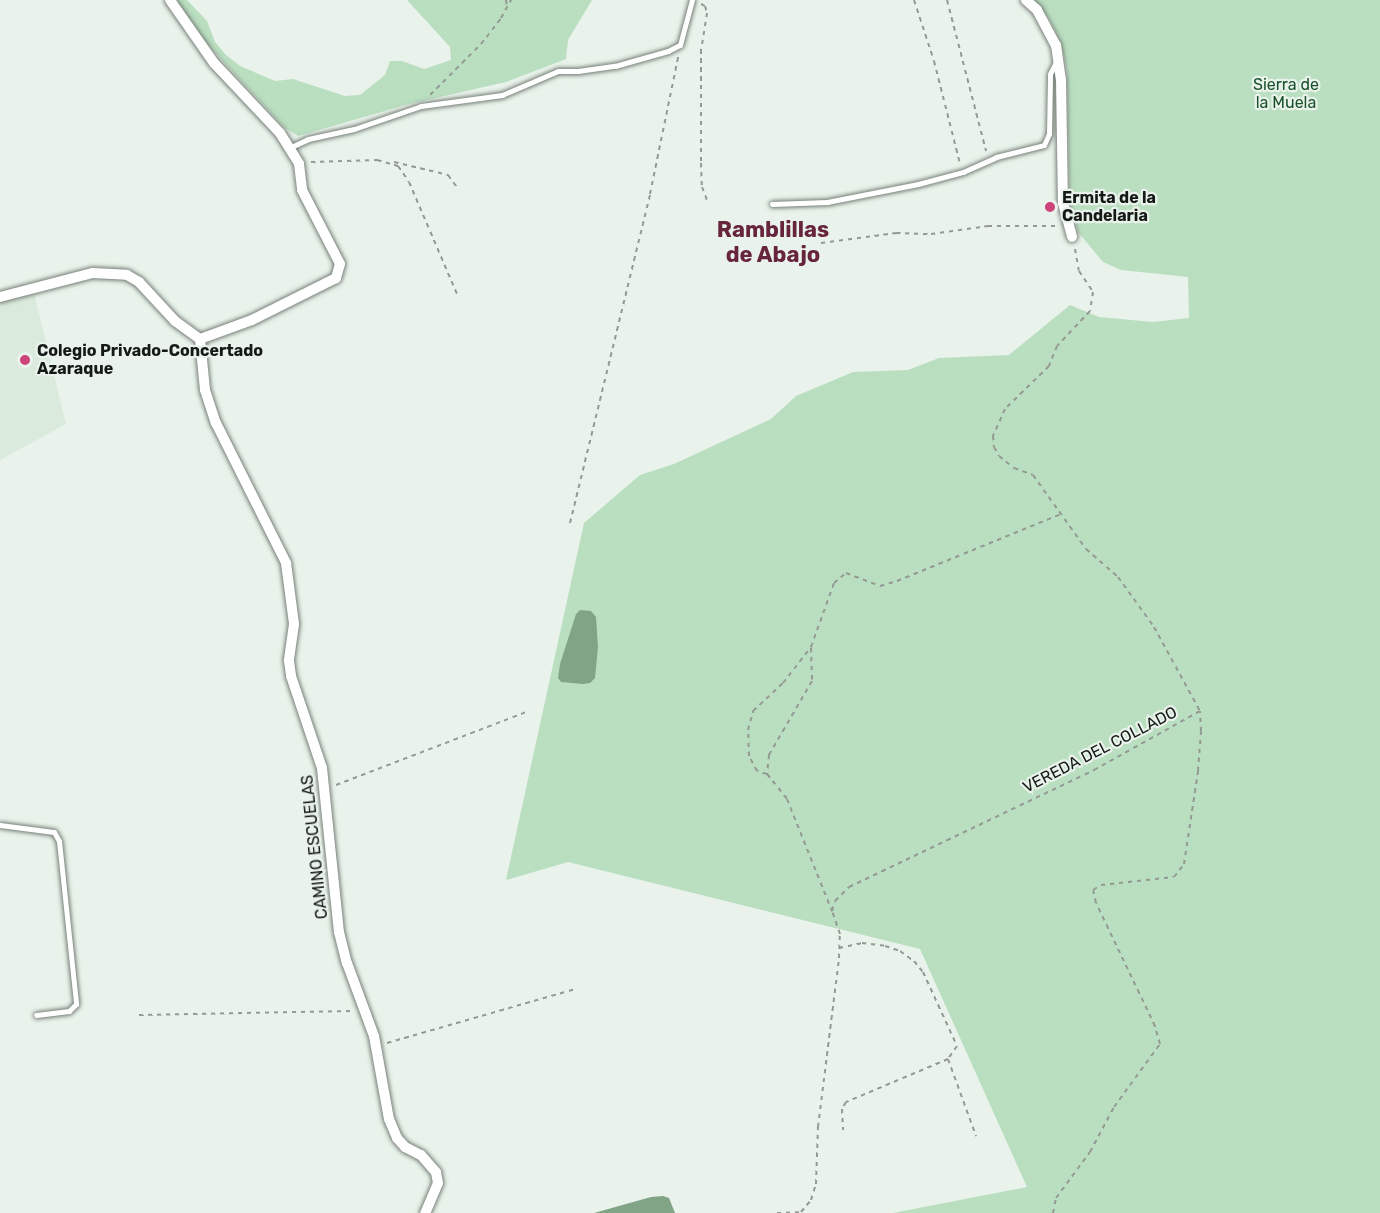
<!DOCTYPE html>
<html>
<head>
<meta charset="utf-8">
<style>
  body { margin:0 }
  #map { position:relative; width:1380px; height:1213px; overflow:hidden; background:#e9f3eb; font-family:Rubik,sans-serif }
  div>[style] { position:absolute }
  .built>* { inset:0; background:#daeadc }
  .green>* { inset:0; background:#badec0 }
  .water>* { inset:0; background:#81a487 }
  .path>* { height:2px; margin-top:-1px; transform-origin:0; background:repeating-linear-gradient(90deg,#939a94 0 4.5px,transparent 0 9px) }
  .roads { filter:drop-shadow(0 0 2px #788179) drop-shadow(0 0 2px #788179) }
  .service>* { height:5px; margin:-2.5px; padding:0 2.5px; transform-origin:2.5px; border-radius:2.5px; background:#fff }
  .minor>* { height:10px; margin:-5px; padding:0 5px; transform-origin:5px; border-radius:5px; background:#fff }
  .dots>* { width:16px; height:16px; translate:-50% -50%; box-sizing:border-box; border:3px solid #e9f3eb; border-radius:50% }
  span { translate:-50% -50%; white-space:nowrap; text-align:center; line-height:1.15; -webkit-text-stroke:4.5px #e9f3eb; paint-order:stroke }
  .park-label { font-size:16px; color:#1a512a }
  .poi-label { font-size:16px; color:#161a17; font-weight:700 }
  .left { translate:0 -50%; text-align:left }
  .street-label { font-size:16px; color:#161a17 }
  .district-label { font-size:22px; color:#67243d; font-weight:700 }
</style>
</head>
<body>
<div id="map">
  <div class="built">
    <div style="clip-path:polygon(33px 289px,66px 424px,0 460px,0 297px)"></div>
  </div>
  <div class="green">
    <div style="clip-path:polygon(176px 0,187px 0,207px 21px,215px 42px,226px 55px,240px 66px,275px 81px,293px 79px,345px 96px,360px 95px,385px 75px,390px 61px,402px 61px,424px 69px,451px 60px,450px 47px,407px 0,592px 0,568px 40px,566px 59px,506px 82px,409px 104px,298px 136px,285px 128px,228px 67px,197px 32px)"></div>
    <div style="clip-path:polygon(1032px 0,1380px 0,1380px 1213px,893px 1213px,1027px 1187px,920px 949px,568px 862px,506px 880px,584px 523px,640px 475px,674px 464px,771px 419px,796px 396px,853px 372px,908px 370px,939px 358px,1009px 355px,1070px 305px,1099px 317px,1153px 322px,1189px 318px,1188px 277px,1121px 270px,1103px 262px,1078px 232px,1070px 204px,1067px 71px,1061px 43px,1049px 18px)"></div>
  </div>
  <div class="water">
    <div style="clip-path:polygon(580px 610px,591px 611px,596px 617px,598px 647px,595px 678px,590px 683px,583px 684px,561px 682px,558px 678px,560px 664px,576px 614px)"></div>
    <div style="clip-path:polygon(663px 1196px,669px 1198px,675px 1213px,594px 1213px,651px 1197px)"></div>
  </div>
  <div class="path">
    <div style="left:506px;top:0;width:8px;rotate:83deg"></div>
    <div style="left:914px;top:0;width:64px;rotate:71.8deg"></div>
    <div style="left:934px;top:61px;width:106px;rotate:75.8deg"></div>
    <div style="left:947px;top:0;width:156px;rotate:75.5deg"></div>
    <div style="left:701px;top:4px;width:4px;rotate:27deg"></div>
    <div style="left:705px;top:6px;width:7px;rotate:74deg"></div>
    <div style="left:707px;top:13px;width:36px;rotate:99deg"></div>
    <div style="left:701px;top:49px;width:114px;rotate:90deg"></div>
    <div style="left:701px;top:163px;width:24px;rotate:88deg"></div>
    <div style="left:702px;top:187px;width:14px;rotate:69deg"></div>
    <div style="left:430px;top:95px;width:72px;rotate:-45deg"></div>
    <div style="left:481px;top:44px;width:33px;rotate:-52deg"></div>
    <div style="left:501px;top:18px;width:21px;rotate:-61deg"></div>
    <div style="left:311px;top:162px;width:66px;rotate:-1.7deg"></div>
    <div style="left:377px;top:160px;width:22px;rotate:16deg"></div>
    <div style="left:398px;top:166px;width:19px;rotate:55deg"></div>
    <div style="left:409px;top:182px;width:122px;rotate:66.8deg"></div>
    <div style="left:394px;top:162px;width:56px;rotate:13.5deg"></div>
    <div style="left:448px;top:175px;width:17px;rotate:54deg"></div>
    <div style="left:821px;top:243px;width:76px;rotate:-7.6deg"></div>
    <div style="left:896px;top:233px;width:35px;rotate:2deg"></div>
    <div style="left:931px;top:234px;width:58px;rotate:-8deg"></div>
    <div style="left:988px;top:226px;width:68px"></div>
    <div style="left:1075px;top:249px;width:22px;rotate:80deg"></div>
    <div style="left:1079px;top:271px;width:25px;rotate:56deg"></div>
    <div style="left:1093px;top:292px;width:19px;rotate:99deg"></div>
    <div style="left:1090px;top:311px;width:48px;rotate:133.3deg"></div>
    <div style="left:1057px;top:346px;width:22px;rotate:112deg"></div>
    <div style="left:1049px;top:366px;width:62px;rotate:135.7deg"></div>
    <div style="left:1005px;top:409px;width:30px;rotate:114deg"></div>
    <div style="left:993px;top:436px;width:11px;rotate:85deg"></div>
    <div style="left:994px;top:447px;width:10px;rotate:61deg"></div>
    <div style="left:999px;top:456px;width:19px;rotate:39deg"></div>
    <div style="left:1014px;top:468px;width:20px;rotate:20deg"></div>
    <div style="left:1033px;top:475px;width:91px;rotate:54.4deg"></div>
    <div style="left:1086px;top:549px;width:43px;rotate:41.2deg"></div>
    <div style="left:1118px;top:577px;width:62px;rotate:54.2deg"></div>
    <div style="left:1154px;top:627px;width:96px;rotate:61.3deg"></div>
    <div style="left:570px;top:523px;width:339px;rotate:-76.3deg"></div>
    <div style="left:650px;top:194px;width:140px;rotate:-78.4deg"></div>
    <div style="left:811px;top:648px;width:33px;rotate:88deg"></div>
    <div style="left:812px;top:681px;width:86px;rotate:120.2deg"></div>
    <div style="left:769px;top:755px;width:19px;rotate:96deg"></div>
    <div style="left:767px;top:774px;width:32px;rotate:51deg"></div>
    <div style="left:787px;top:799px;width:121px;rotate:68.1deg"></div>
    <div style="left:767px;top:774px;width:10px;rotate:-163deg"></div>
    <div style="left:757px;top:771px;width:17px;rotate:-118deg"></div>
    <div style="left:749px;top:756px;width:26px;rotate:-92deg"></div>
    <div style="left:748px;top:730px;width:20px;rotate:-75deg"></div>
    <div style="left:753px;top:711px;width:41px;rotate:-43deg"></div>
    <div style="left:783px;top:683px;width:46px;rotate:-52.1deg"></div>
    <div style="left:811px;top:647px;width:68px;rotate:-70.2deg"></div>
    <div style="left:834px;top:583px;width:16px;rotate:-40deg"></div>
    <div style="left:846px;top:573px;width:36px;rotate:21deg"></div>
    <div style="left:880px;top:586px;width:18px;rotate:-16deg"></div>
    <div style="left:897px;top:581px;width:177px;rotate:-22.2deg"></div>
    <div style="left:336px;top:785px;width:204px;rotate:-21deg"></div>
    <div style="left:839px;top:948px;width:24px;rotate:-12deg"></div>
    <div style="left:862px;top:943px;width:23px;rotate:7deg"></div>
    <div style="left:885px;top:946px;width:16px;rotate:18deg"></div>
    <div style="left:900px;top:951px;width:17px;rotate:36deg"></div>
    <div style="left:914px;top:961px;width:14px;rotate:51deg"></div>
    <div style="left:923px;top:972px;width:81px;rotate:65.3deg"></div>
    <div style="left:957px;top:1046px;width:16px;rotate:125deg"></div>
    <div style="left:948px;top:1059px;width:111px;rotate:157.1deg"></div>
    <div style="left:846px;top:1102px;width:8px;rotate:120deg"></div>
    <div style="left:842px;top:1109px;width:21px;rotate:87deg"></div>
    <div style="left:139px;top:1015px;width:214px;rotate:-1.1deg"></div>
    <div style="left:387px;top:1043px;width:196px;rotate:-16deg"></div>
    <div style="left:948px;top:1059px;width:82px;rotate:70deg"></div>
    <div style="left:801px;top:1212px;width:16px;rotate:-50deg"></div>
    <div style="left:811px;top:1200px;width:17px;rotate:-73deg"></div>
    <div style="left:816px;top:1184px;width:57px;rotate:-88deg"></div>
    <div style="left:818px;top:1127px;width:170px;rotate:-82.9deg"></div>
    <div style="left:839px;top:958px;width:24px;rotate:-88deg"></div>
    <div style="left:840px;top:934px;width:24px;rotate:-109deg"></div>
    <div style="left:832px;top:911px;width:10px;rotate:-73deg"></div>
    <div style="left:835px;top:901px;width:20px;rotate:-45deg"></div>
    <div style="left:849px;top:887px;width:272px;rotate:-25.5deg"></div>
    <div style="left:1094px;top:770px;width:121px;rotate:-29.1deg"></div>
    <div style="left:777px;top:1213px;width:24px;rotate:-2deg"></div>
    <div style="left:1053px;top:1213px;width:15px;rotate:-79deg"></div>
    <div style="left:1056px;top:1198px;width:57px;rotate:-53.5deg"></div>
    <div style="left:1090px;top:1152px;width:51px;rotate:-61.9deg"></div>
    <div style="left:1114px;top:1107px;width:78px;rotate:-53.9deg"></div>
    <div style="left:1160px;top:1044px;width:19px;rotate:-106deg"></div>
    <div style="left:1155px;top:1026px;width:136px;rotate:-115.6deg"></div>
    <div style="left:1096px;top:903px;width:13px;rotate:-103deg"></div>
    <div style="left:1093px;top:890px;width:9px;rotate:-32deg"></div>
    <div style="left:1101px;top:885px;width:73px;rotate:-6.3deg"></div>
    <div style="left:1174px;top:877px;width:16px;rotate:-52deg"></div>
    <div style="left:1184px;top:864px;width:94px;rotate:-81.4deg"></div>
    <div style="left:1198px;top:771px;width:40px;rotate:-85.7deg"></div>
    <div style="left:1201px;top:731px;width:20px;rotate:-93deg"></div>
  </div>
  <div class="roads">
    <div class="service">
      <div style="left:289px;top:148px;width:21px;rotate:-25deg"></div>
      <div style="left:308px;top:139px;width:47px;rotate:-12.3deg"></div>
      <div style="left:354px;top:129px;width:71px;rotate:-18.9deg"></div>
      <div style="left:421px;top:106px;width:82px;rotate:-7.7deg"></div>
      <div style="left:502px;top:95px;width:61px;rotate:-23.2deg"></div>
      <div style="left:558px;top:71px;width:20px"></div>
      <div style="left:578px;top:71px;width:37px;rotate:-8deg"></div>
      <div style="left:615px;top:66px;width:55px;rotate:-15.8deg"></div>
      <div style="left:668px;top:51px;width:13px;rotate:-27deg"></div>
      <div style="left:680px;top:45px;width:47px;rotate:-75.1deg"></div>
      <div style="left:772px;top:204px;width:55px;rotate:-2.1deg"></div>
      <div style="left:827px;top:202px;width:93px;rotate:-11.2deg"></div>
      <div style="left:918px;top:184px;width:47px;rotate:-14.9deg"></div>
      <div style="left:963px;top:172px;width:36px;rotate:-24deg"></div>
      <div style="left:996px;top:157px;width:49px;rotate:-14deg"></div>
      <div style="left:1044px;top:145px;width:12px;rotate:-66deg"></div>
      <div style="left:1049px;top:134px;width:60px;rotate:-89deg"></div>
      <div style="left:1050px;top:74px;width:16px;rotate:-63deg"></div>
      <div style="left:0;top:825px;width:54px;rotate:7.4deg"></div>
      <div style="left:54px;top:832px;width:10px;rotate:61deg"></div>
      <div style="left:59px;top:841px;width:164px;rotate:84deg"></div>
      <div style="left:76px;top:1004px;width:10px;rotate:135deg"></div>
      <div style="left:69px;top:1011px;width:33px;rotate:173deg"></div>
    </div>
    <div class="minor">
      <div style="left:170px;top:0;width:77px;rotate:55.1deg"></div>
      <div style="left:214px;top:63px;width:96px;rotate:46.7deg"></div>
      <div style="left:280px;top:133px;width:36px;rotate:58deg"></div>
      <div style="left:299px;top:164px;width:26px;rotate:83deg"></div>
      <div style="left:302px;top:190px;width:83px;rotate:62.8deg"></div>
      <div style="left:340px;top:264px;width:15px;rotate:106deg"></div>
      <div style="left:336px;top:278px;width:94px;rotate:153.4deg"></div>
      <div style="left:252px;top:320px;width:55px;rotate:159.9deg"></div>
      <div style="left:1026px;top:0;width:15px;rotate:42deg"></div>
      <div style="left:1037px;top:10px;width:40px;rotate:62deg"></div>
      <div style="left:1056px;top:45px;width:34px;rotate:82deg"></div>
      <div style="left:1061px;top:79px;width:124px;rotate:89.1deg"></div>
      <div style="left:1063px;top:203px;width:35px;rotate:75deg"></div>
      <div style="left:0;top:297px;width:96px;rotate:-14.5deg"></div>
      <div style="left:93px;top:273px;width:34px;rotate:3deg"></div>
      <div style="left:127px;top:275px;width:14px;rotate:30deg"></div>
      <div style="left:139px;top:282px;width:53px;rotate:47.3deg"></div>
      <div style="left:175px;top:321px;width:31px;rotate:36deg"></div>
      <div style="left:200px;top:339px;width:51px;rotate:84.4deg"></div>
      <div style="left:205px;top:390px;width:35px;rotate:72deg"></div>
      <div style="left:216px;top:423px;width:157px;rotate:63.4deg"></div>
      <div style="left:286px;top:563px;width:62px;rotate:82.5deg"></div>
      <div style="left:294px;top:624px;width:37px;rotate:98deg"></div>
      <div style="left:289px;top:661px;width:15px;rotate:82deg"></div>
      <div style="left:291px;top:676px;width:97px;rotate:71.4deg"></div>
      <div style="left:322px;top:768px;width:165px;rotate:84.1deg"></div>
      <div style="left:339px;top:932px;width:32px;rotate:76deg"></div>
      <div style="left:347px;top:963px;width:78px;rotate:69.7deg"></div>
      <div style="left:374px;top:1036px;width:84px;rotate:79.8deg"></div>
      <div style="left:389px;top:1119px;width:21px;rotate:67deg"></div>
      <div style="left:397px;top:1138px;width:12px;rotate:48deg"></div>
      <div style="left:405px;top:1147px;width:18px;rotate:27deg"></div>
      <div style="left:421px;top:1155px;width:23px;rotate:49deg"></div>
      <div style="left:436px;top:1172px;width:11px;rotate:80deg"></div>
      <div style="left:438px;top:1183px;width:33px;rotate:113deg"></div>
    </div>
  </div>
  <div class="dots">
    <div style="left:1050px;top:207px;background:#ce447a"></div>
    <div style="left:25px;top:360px;background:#ce447a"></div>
  </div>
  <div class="park-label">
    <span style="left:1286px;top:94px">Sierra de<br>la Muela</span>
  </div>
  <div class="poi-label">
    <span class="left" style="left:1062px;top:207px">Ermita de la<br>Candelaria</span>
    <span class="left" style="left:37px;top:360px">Colegio Privado-Concertado<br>Azaraque</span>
  </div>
  <div class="street-label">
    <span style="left:1100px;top:750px;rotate:-27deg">VEREDA DEL COLLADO</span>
    <span style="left:315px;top:847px;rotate:-96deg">CAMINO ESCUELAS</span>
  </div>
  <div class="district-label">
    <span style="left:773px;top:242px">Ramblillas<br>de Abajo</span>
  </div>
</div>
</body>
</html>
